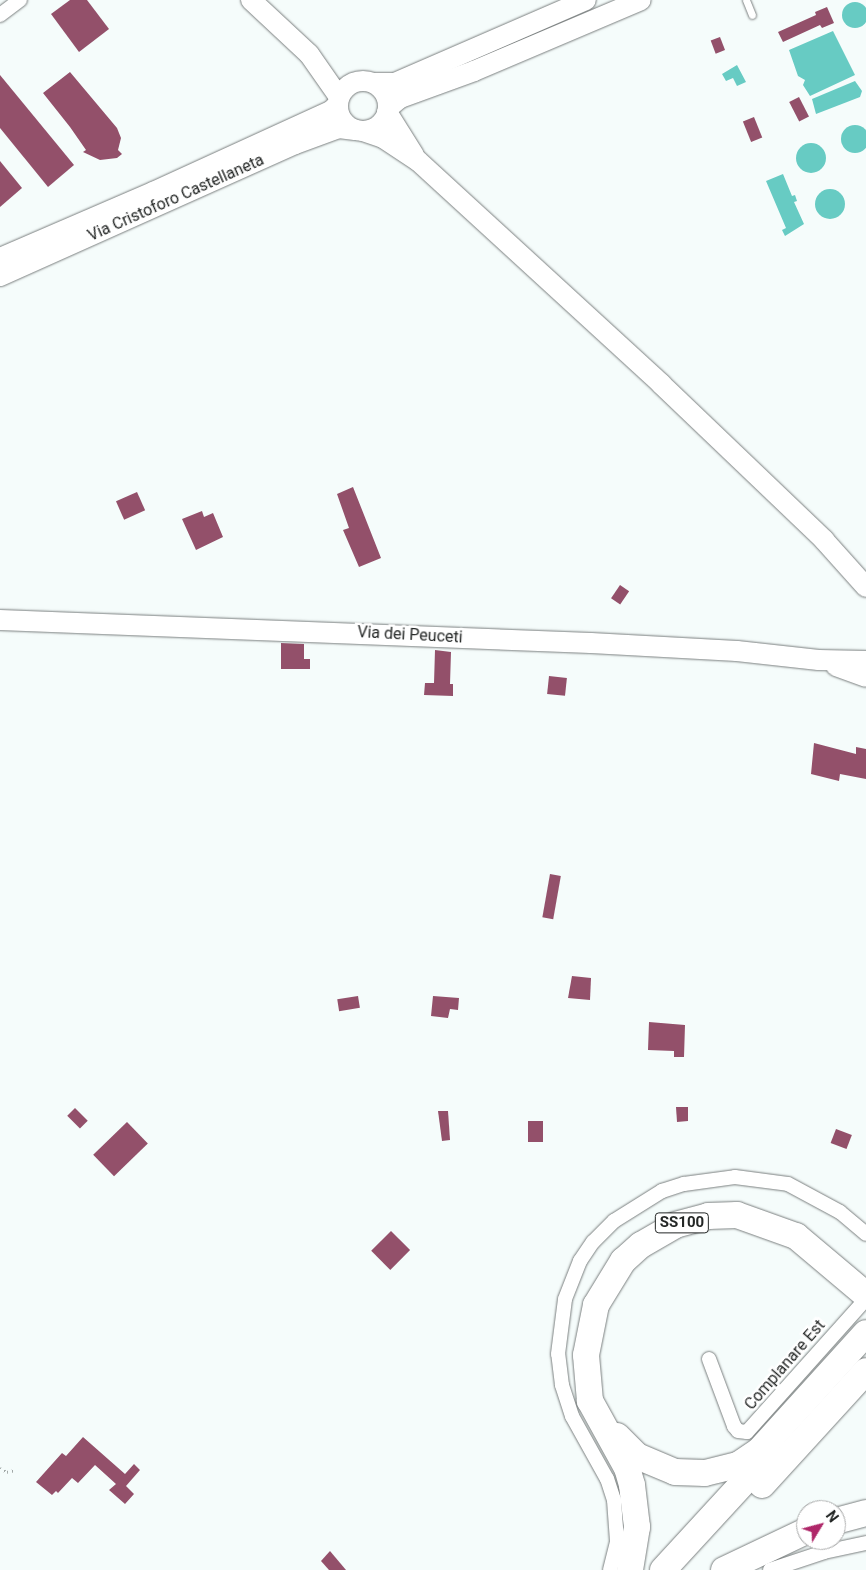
<!DOCTYPE html>
<html>
<head>
<meta charset="utf-8">
<style>
  body { margin:0 }
  #map { position:relative; width:866px; height:1570px; overflow:hidden; background:#f5fcfb; font-family:Roboto,sans-serif }
  div>[style] { position:absolute }
  .water>* { inset:0; background:#67cbc3 }
  .round { border-radius:50% }
  .building>* { inset:0; background:#93506a; transform-origin:0 0 }
  .path>* { height:2.5px; margin-top:-1.25px; transform-origin:0; background:repeating-linear-gradient(90deg,#a2a8a7 0 1px,transparent 0 5px) }
  .roads { filter:drop-shadow(0 0 1px #7a7f7f) drop-shadow(0 0 1px #7a7f7f) }
  .lane>* { height:7px; margin:-3.5px; padding:0 3.5px; transform-origin:3.5px; border-radius:3.5px; background:#fff }
  .street>* { height:14px; margin:-7px; padding:0 7px; transform-origin:7px; border-radius:7px; background:#fff }
  .secondary>* { height:20px; margin:-10px; padding:0 10px; transform-origin:10px; border-radius:10px; background:#fff }
  .secondary>.ring { margin:-10px; padding:0; box-sizing:content-box; background:none; border:20px solid #fff; border-radius:50% }
  .highway>* { height:26px; margin:-13px; padding:0 13px; transform-origin:13px; border-radius:13px; background:#fff }
  span { translate:-50% -50%; white-space:nowrap; text-align:center; line-height:1.15; -webkit-text-stroke:5px #fff; paint-order:stroke }
  .shield-label span { padding:1px 4px; background:#fff; border:1px solid; border-radius:4px; -webkit-text-stroke-width:0 }
  .shield-label { font-size:15px; color:#232625; font-weight:700 }
  .street-label { font-size:16px; color:#232625 }
  .north { position:absolute; left:796px; top:1500px; width:50px; height:50px; box-sizing:border-box; background:#fff; border:1px solid #a7a8a8; border-radius:50%; rotate:53deg; font-size:14px; font-weight:700; line-height:20px; text-align:center; color:#232625 }
  .north::after { content:''; display:block; margin:auto; width:18px; height:22px; background:#af2769; clip-path:polygon(50% 0,100% 100%,50% 72%,0 100%) }
</style>
</head>
<body>
<div id="map">
  <div class="water">
    <div class="round" style="left:842px;top:2px;width:26px;height:26px"></div>
    <div style="clip-path:polygon(833px 31px,855px 75px,810px 96px,803px 85px,805px 80px,798px 76px,789px 50px)"></div>
    <div style="clip-path:polygon(737px 65px,746px 82px,737px 86px,733px 78px,726px 81px,722px 74px)"></div>
    <div style="clip-path:polygon(855px 81px,862px 91px,860px 97px,816px 114px,812px 99px)"></div>
    <div class="round" style="left:841px;top:125px;width:28px;height:28px"></div>
    <div class="round" style="left:796px;top:143px;width:30px;height:30px"></div>
    <div style="clip-path:polygon(783px 174px,792px 196px,795px 195px,797px 201px,794px 202px,804px 224px,785px 236px,782px 230px,786px 228px,766px 181px)"></div>
    <div class="round" style="left:815px;top:189px;width:30px;height:30px"></div>
  </div>
  <div class="building">
    <div style="clip-path:polygon(70px 0,87px 0,109px 29px,79px 52px,51px 14px)"></div>
    <div style="clip-path:polygon(827px 7px,834px 23px,822px 28px,820px 25px,783px 42px,778px 32px,816px 15px,815px 12px)"></div>
    <div style="left:720px;top:37px;width:14px;height:10px;rotate:69deg"></div>
    <div style="clip-path:polygon(70px 72px,117px 128px,121px 138px,118px 150px,122px 154px,117px 158px,100px 160px,83px 152px,86px 150px,70px 127px,43px 93px)"></div>
    <div style="clip-path:polygon(0 75px,74px 165px,48px 187px,0 128px)"></div>
    <div style="left:799px;top:97px;width:22px;height:11px;rotate:63deg"></div>
    <div style="left:754px;top:117px;width:22px;height:12px;rotate:68deg"></div>
    <div style="clip-path:polygon(0 161px,22px 188px,0 207px)"></div>
    <div style="clip-path:polygon(353px 487px,381px 558px,359px 567px,343px 530px,349px 528px,337px 494px)"></div>
    <div style="left:137px;top:492px;width:20px;height:23px;rotate:66deg"></div>
    <div style="clip-path:polygon(202px 511px,204px 517px,213px 513px,223px 537px,196px 550px,182px 519px)"></div>
    <div style="left:620px;top:585px;width:11px;height:16px;rotate:34deg"></div>
    <div style="clip-path:polygon(281px 643px,304px 644px,304px 659px,310px 659px,310px 669px,281px 669px)"></div>
    <div style="clip-path:polygon(435px 650px,451px 652px,450px 684px,453px 684px,453px 696px,424px 695px,425px 683px,434px 683px)"></div>
    <div style="left:549px;top:676px;width:18px;height:18px;rotate:6deg"></div>
    <div style="clip-path:polygon(814px 743px,856px 754px,856px 747px,866px 749px,866px 779px,840px 774px,839px 781px,811px 774px)"></div>
    <div style="left:550px;top:874px;width:11px;height:44px;rotate:10deg"></div>
    <div style="clip-path:polygon(572px 976px,591px 978px,590px 1000px,568px 998px)"></div>
    <div style="left:358px;top:996px;width:12px;height:21px;rotate:81deg"></div>
    <div style="clip-path:polygon(433px 996px,459px 998px,458px 1010px,450px 1009px,448px 1018px,431px 1016px)"></div>
    <div style="clip-path:polygon(649px 1022px,685px 1025px,684px 1057px,674px 1057px,674px 1051px,648px 1050px)"></div>
    <div style="clip-path:polygon(676px 1107px,688px 1107px,688px 1121px,677px 1122px)"></div>
    <div style="left:75px;top:1108px;width:18px;height:11px;rotate:45deg"></div>
    <div style="clip-path:polygon(438px 1111px,448px 1111px,450px 1140px,442px 1141px)"></div>
    <div style="left:528px;top:1121px;width:15px;height:21px"></div>
    <div style="left:127px;top:1122px;width:30px;height:47px;rotate:46deg"></div>
    <div style="left:836px;top:1129px;width:17px;height:15px;rotate:21deg"></div>
    <div style="left:391px;top:1231px;width:27px;height:28px;rotate:45deg"></div>
    <div style="clip-path:polygon(83px 1437px,125px 1474px,134px 1464px,140px 1470px,126px 1486px,134px 1494px,125px 1504px,109px 1490px,116px 1484px,95px 1465px,78px 1483px,72px 1478px,58px 1493px,56px 1491px,52px 1495px,36px 1482px,62px 1453px,66px 1456px)"></div>
    <div style="clip-path:polygon(330px 1551px,346px 1570px,329px 1570px,321px 1561px)"></div>
  </div>
  <div class="path">
    <div style="left:0;top:1468px;width:8px;rotate:30deg"></div>
    <div style="left:7px;top:1472px;width:8px;rotate:-14deg"></div>
  </div>
  <div class="roads">
    <div class="lane">
      <div style="left:746px;top:0;width:16px;rotate:68deg"></div>
    </div>
    <div class="street">
      <div style="left:0;top:15px;width:25px;rotate:-37deg"></div>
      <div style="left:709px;top:1359px;width:72px;rotate:69.5deg"></div>
      <div style="left:734px;top:1426px;width:6px;rotate:51deg"></div>
      <div style="left:738px;top:1431px;width:9px;rotate:6deg"></div>
      <div style="left:747px;top:1432px;width:178px;rotate:-48.2deg"></div>
      <div style="left:610px;top:1570px;width:30px;rotate:-76deg"></div>
      <div style="left:617px;top:1541px;width:41px;rotate:-94.2deg"></div>
      <div style="left:614px;top:1500px;width:22px;rotate:-108deg"></div>
      <div style="left:607px;top:1479px;width:72px;rotate:-119.1deg"></div>
      <div style="left:572px;top:1416px;width:33px;rotate:-108deg"></div>
      <div style="left:562px;top:1385px;width:31px;rotate:-97deg"></div>
      <div style="left:558px;top:1354px;width:55px;rotate:-82.7deg"></div>
      <div style="left:565px;top:1299px;width:41px;rotate:-68.5deg"></div>
      <div style="left:580px;top:1261px;width:23px;rotate:-56deg"></div>
      <div style="left:593px;top:1242px;width:30px;rotate:-45deg"></div>
      <div style="left:614px;top:1221px;width:57px;rotate:-32deg"></div>
      <div style="left:662px;top:1191px;width:23px;rotate:-18deg"></div>
      <div style="left:684px;top:1184px;width:51px;rotate:-7.8deg"></div>
      <div style="left:735px;top:1177px;width:53px;rotate:7.5deg"></div>
      <div style="left:788px;top:1184px;width:59px;rotate:28.3deg"></div>
      <div style="left:840px;top:1212px;width:34px;rotate:40deg"></div>
      <div style="left:770px;top:1570px;width:57px;rotate:-18.4deg"></div>
      <div style="left:824px;top:1552px;width:43px;rotate:-12.1deg"></div>
    </div>
    <div class="secondary">
      <div style="left:251px;top:0;width:79px;rotate:43deg"></div>
      <div style="left:309px;top:54px;width:52px;rotate:55.1deg"></div>
      <div class="ring" style="left:338px;top:81px;width:30px;height:30px"></div>
      <div style="left:373px;top:83px;width:22px"></div>
      <div style="left:395px;top:83px;width:208px;rotate:-23.5deg"></div>
      <div style="left:388px;top:108px;width:16px;rotate:-40deg"></div>
      <div style="left:400px;top:98px;width:79px;rotate:-20deg"></div>
      <div style="left:474px;top:71px;width:181px;rotate:-23deg"></div>
      <div style="left:387px;top:112px;width:51px;rotate:57.9deg"></div>
      <div style="left:363px;top:131px;width:21px;rotate:19deg"></div>
      <div style="left:383px;top:138px;width:42px;rotate:33.3deg"></div>
      <div style="left:418px;top:161px;width:330px;rotate:42.5deg"></div>
      <div style="left:661px;top:384px;width:226px;rotate:43.7deg"></div>
      <div style="left:824px;top:540px;width:63px;rotate:48.2deg"></div>
      <div style="left:0;top:258px;width:167px;rotate:-23.3deg"></div>
      <div style="left:153px;top:192px;width:196px;rotate:-24.5deg"></div>
      <div style="left:331px;top:111px;width:8px;rotate:-45deg"></div>
      <div style="left:0;top:276px;width:323px;rotate:-24.1deg"></div>
      <div style="left:295px;top:144px;width:47px;rotate:-20deg"></div>
      <div style="left:339px;top:128px;width:16px;rotate:7deg"></div>
      <div style="left:0;top:620px;width:591px;rotate:2.23deg"></div>
      <div style="left:591px;top:643px;width:146px;rotate:3.1deg"></div>
      <div style="left:737px;top:651px;width:82px;rotate:6.3deg"></div>
      <div style="left:819px;top:660px;width:47px;rotate:1.2deg"></div>
      <div style="left:836px;top:666px;width:32px;rotate:20deg"></div>
    </div>
    <div class="highway">
      <div style="left:617px;top:1436px;width:28px;rotate:45deg"></div>
      <div style="left:637px;top:1456px;width:41px;rotate:22.8deg"></div>
      <div style="left:675px;top:1472px;width:30px;rotate:2deg"></div>
      <div style="left:705px;top:1473px;width:34px;rotate:-14deg"></div>
      <div style="left:738px;top:1465px;width:25px;rotate:-34deg"></div>
      <div style="left:759px;top:1451px;width:159px;rotate:-47.8deg"></div>
      <div style="left:762px;top:1485px;width:154px;rotate:-47.6deg"></div>
      <div style="left:836px;top:1521px;width:31px;rotate:-15deg"></div>
      <div style="left:630px;top:1570px;width:44px;rotate:-80.8deg"></div>
      <div style="left:637px;top:1527px;width:42px;rotate:-96.8deg"></div>
      <div style="left:632px;top:1485px;width:18px;rotate:-106deg"></div>
      <div style="left:627px;top:1468px;width:77px;rotate:-118.9deg"></div>
      <div style="left:590px;top:1401px;width:46px;rotate:-95deg"></div>
      <div style="left:586px;top:1355px;width:51px;rotate:-78.7deg"></div>
      <div style="left:596px;top:1305px;width:52px;rotate:-58.5deg"></div>
      <div style="left:623px;top:1261px;width:24px;rotate:-42deg"></div>
      <div style="left:641px;top:1245px;width:39px;rotate:-30deg"></div>
      <div style="left:675px;top:1225px;width:34px;rotate:-15deg"></div>
      <div style="left:708px;top:1216px;width:29px;rotate:-2deg"></div>
      <div style="left:737px;top:1215px;width:63px;rotate:19.6deg"></div>
      <div style="left:796px;top:1236px;width:92px;rotate:40.1deg"></div>
      <div style="left:663px;top:1570px;width:155px;rotate:-47.4deg"></div>
      <div style="left:724px;top:1570px;width:91px;rotate:-25.4deg"></div>
    </div>
  </div>
  <div class="shield-label">
    <span style="left:682px;top:1223px">SS100</span>
  </div>
  <div class="street-label">
    <span style="left:176px;top:198px;rotate:-24deg">Via Cristoforo Castellaneta</span>
    <span style="left:410px;top:635px;rotate:3deg">Via dei Peuceti</span>
    <span style="left:785px;top:1365px;rotate:-49deg">Complanare Est</span>
  </div>
  <div class="north">N</div>
</div>
</body>
</html>
